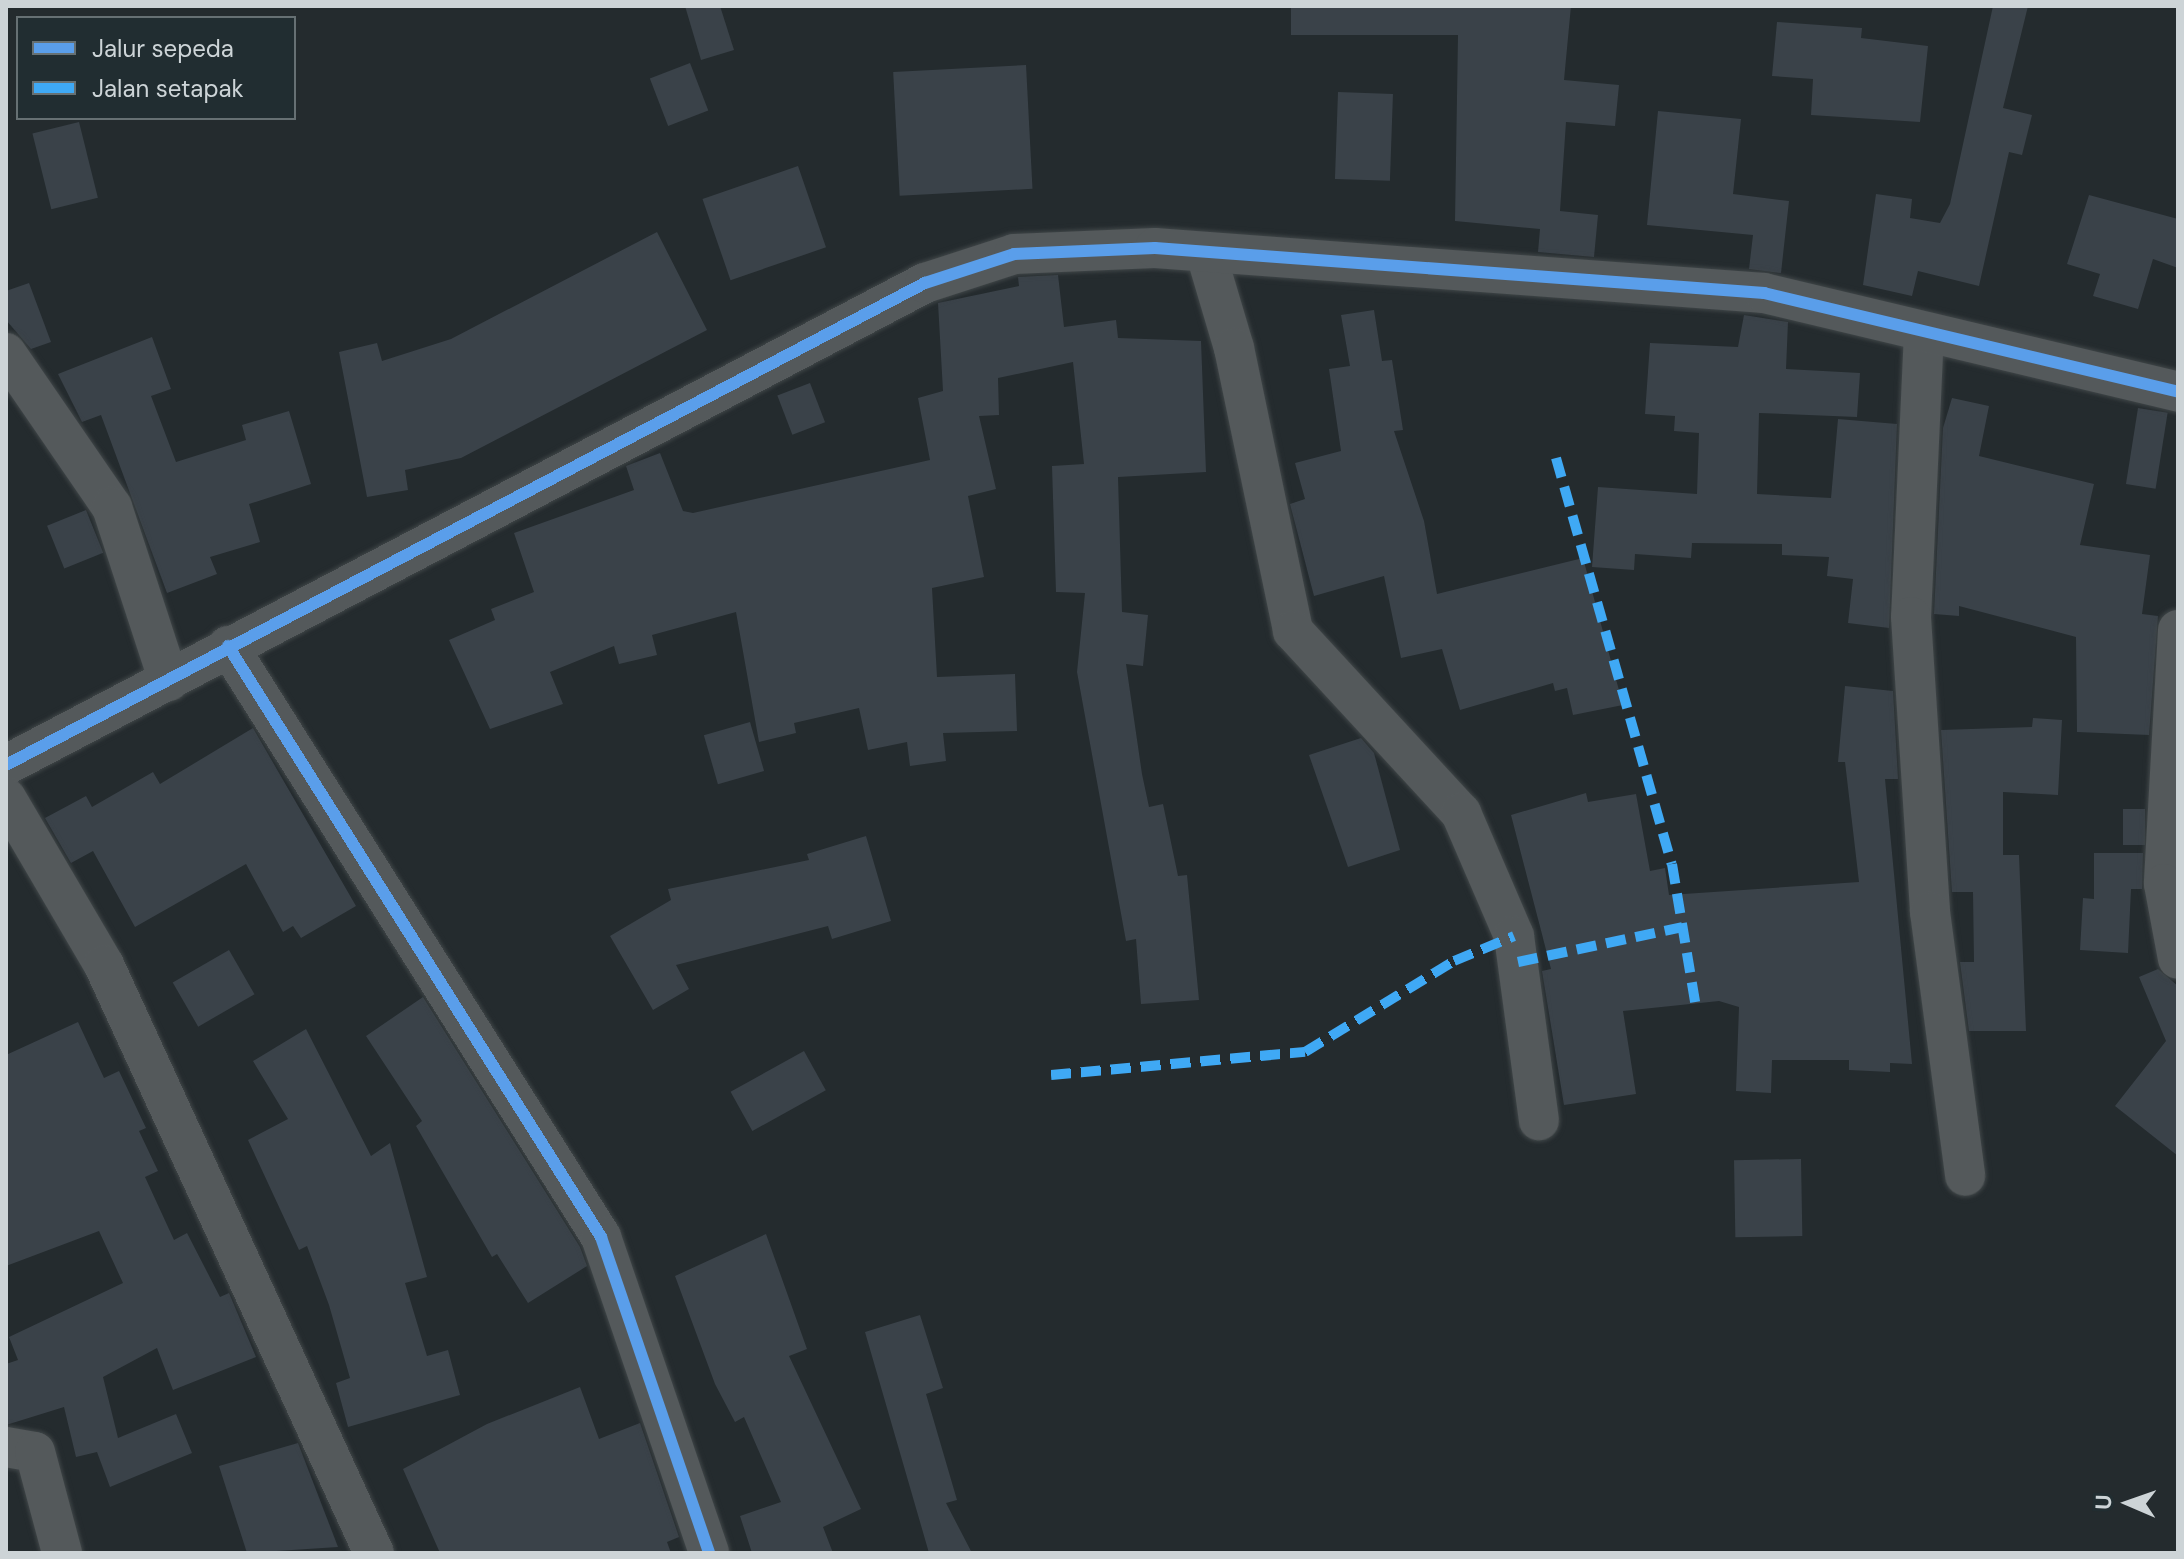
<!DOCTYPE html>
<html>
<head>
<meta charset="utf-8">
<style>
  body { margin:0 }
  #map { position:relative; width:2184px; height:1559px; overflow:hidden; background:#242b2e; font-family:"DM Sans",sans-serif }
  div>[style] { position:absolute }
  .building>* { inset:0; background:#3a4249; transform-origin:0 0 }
  .roads { filter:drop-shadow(0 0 2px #404648) drop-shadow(0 0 2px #404648) }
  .minor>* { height:40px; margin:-20px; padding:0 20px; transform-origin:20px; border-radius:20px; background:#54595b }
  .quiet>* { height:10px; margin-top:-5px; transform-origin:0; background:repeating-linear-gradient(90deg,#3fa9f5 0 20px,transparent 0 30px) }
  .cycleway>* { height:12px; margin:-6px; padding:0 6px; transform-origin:6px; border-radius:6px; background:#5a9eea }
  span { translate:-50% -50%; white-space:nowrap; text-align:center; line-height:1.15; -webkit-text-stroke:7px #212d31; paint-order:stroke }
  .frame { position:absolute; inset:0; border:8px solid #cdd4d7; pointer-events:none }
  .legend { position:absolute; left:16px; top:16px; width:280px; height:104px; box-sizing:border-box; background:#212d31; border:2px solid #667073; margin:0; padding:10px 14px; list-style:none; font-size:24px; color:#cdd4d7 }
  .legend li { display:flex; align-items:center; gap:16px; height:40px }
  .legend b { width:40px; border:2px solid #667073 }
  .north { position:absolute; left:2088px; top:1463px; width:80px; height:80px; -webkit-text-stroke:6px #212d31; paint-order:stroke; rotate:272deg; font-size:22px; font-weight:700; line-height:32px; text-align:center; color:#cdd4d7 }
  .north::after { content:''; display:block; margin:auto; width:28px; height:36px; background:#cdd4d7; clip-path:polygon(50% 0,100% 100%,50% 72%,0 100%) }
</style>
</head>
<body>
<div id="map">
  <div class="building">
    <div style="clip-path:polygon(685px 6px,720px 6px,734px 50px,701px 60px)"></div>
    <div style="clip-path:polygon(1291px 6px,1571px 6px,1564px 80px,1619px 85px,1615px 126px,1566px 122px,1560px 211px,1598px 215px,1594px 257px,1538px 252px,1540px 229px,1455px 221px,1458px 35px,1291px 35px)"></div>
    <div style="clip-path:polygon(1993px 6px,2028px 6px,2003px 108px,2032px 115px,2022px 155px,2009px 152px,1979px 286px,1918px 271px,1912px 296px,1863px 285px,1876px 194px,1912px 199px,1910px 218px,1940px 223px,1950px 204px)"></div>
    <div style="clip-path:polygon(1777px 22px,1862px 28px,1861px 38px,1928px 46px,1920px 122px,1811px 115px,1813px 79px,1772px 76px)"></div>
    <div style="left:690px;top:63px;width:51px;height:43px;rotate:69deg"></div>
    <div style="left:1026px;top:65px;width:124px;height:133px;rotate:87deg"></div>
    <div style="left:1338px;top:92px;width:55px;height:87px;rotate:2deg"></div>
    <div style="clip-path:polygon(1658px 111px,1741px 119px,1733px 194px,1789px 201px,1781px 273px,1749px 269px,1753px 235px,1647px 225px)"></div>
    <div style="left:79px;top:122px;width:78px;height:48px;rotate:76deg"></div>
    <div style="left:798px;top:166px;width:86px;height:101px;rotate:71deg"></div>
    <div style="clip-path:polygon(2089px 195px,2178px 219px,2178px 268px,2153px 259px,2138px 309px,2093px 296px,2100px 274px,2067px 264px)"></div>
    <div style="clip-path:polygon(657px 232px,707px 330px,461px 458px,405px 470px,408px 490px,367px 497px,339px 352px,377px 343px,382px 361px,451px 339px)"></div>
    <div style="clip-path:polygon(1058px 275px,1064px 327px,1116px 320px,1118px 338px,1201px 341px,1206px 472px,1118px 477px,1122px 612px,1148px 615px,1143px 666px,1126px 664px,1142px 774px,1149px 807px,1163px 804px,1178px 876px,1187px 875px,1199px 1000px,1141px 1004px,1136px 939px,1126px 941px,1077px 672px,1085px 593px,1056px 592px,1052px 466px,1084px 464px,1073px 362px,998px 378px,999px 415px,979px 416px,996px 489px,968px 496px,984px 577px,932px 588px,937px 677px,1015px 674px,1017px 731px,943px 733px,946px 761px,910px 766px,907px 742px,868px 750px,859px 708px,794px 723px,796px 733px,759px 742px,736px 612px,652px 635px,657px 655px,619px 664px,614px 646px,550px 672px,563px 704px,490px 729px,449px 640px,495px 620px,491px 609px,534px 592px,514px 533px,634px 490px,626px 466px,660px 453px,683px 511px,693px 513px,930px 460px,918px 398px,943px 391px,938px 303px,1019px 286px,1018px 277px)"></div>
    <div style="clip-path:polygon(29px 283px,51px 342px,31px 349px,6px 320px,6px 291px)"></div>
    <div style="clip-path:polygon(1374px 310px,1382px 361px,1392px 360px,1403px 430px,1394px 431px,1424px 521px,1437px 594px,1583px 558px,1623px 705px,1573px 715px,1567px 688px,1555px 691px,1553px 683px,1460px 710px,1442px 649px,1401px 658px,1384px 576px,1314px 596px,1290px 504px,1305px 499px,1295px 463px,1341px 451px,1329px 369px,1350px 366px,1341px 315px)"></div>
    <div style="clip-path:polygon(1744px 315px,1788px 322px,1786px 369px,1860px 373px,1857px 417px,1759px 413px,1757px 494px,1831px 498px,1838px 419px,1897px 424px,1889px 628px,1848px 623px,1853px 579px,1827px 576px,1829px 557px,1782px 555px,1782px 544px,1692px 543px,1691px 558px,1635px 554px,1634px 570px,1592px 567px,1598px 487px,1697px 494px,1699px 433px,1674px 431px,1675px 416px,1645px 414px,1650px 343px,1738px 347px)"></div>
    <div style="clip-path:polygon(152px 337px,171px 389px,151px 396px,176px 462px,246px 440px,242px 425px,289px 411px,311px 484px,249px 504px,260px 542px,210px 557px,217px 574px,167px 593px,101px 415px,82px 422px,58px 374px)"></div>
    <div style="left:810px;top:383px;width:42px;height:35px;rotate:69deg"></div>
    <div style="clip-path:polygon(1952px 398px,1989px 406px,1979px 456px,2094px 484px,2080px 545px,2150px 555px,2142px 614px,2158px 616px,2149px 735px,2077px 732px,2076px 637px,1959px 606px,1959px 616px,1934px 614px,1943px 428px)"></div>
    <div style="left:2138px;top:408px;width:30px;height:77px;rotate:9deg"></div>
    <div style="left:86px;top:510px;width:46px;height:42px;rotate:68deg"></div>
    <div style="clip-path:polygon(1845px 686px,1893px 691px,1898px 779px,1885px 779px,1912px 1064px,1890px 1063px,1890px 1072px,1849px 1070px,1849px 1060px,1772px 1060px,1771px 1093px,1736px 1091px,1739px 1007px,1719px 1001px,1623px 1011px,1636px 1094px,1564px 1105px,1542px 971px,1551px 969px,1511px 815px,1586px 793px,1588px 802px,1636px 794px,1650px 871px,1665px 868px,1669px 895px,1859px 882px,1845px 762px,1838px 762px)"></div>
    <div style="clip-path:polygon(2033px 718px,2062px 720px,2058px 795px,2003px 792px,2003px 855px,2019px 855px,2026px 1031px,1969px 1031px,1960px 962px,1974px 962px,1973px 892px,1952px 892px,1941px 730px,2032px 727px)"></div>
    <div style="left:750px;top:722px;width:51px;height:48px;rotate:74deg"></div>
    <div style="clip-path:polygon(253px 728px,356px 906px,301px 938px,293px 926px,283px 932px,246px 864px,135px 927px,93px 851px,71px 863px,45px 818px,86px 796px,92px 807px,153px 772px,160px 784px)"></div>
    <div style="clip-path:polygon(1361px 738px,1374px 753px,1400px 850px,1348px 867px,1309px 755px)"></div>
    <div style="left:2123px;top:809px;width:22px;height:36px"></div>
    <div style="clip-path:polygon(866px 836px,891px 921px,832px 939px,828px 926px,676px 965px,689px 989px,653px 1010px,610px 936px,671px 900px,668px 889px,809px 860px,807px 854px)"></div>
    <div style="clip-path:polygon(2094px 853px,2143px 853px,2142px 889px,2131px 889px,2128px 953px,2080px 950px,2083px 898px,2094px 899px)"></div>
    <div style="left:229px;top:950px;width:51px;height:65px;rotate:60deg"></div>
    <div style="clip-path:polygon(2158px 969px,2178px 986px,2178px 1156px,2115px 1106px,2166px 1041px,2139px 977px)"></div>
    <div style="clip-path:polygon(423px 997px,580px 1247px,587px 1266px,528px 1303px,497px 1254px,492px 1257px,416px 1126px,422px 1121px,366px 1036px)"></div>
    <div style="clip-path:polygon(78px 1022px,104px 1078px,119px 1071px,146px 1128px,139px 1131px,158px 1171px,145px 1177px,174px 1240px,187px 1233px,220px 1297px,229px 1293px,256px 1357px,173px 1390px,157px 1348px,103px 1377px,118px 1438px,176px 1414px,192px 1453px,110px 1487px,97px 1452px,76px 1457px,64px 1407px,6px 1425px,6px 1364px,18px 1360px,9px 1337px,123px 1283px,99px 1231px,6px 1266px,6px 1055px)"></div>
    <div style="clip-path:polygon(306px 1029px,371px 1156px,390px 1143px,427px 1277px,405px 1283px,427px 1356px,448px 1350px,460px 1395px,348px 1427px,336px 1383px,350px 1378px,329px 1305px,307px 1246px,299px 1250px,248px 1140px,288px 1119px,253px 1061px)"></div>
    <div style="left:804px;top:1051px;width:45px;height:84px;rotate:61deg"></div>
    <div style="left:1801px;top:1159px;width:77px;height:67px;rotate:89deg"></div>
    <div style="clip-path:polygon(766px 1234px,807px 1349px,789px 1356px,861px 1509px,823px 1527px,833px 1553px,752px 1553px,740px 1516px,781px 1502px,744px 1417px,735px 1422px,715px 1384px,675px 1276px)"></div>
    <div style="clip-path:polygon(920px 1315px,943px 1388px,926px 1394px,957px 1500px,946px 1503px,972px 1553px,929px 1553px,865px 1332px)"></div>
    <div style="clip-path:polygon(580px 1387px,599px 1439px,640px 1423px,679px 1537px,667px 1542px,671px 1553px,440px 1553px,403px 1469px,487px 1424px)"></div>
    <div style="clip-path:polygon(298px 1443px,338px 1547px,247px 1553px,219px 1466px)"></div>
  </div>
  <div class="roads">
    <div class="minor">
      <div style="left:1207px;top:257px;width:95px;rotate:73.5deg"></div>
      <div style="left:1234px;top:348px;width:289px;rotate:78.2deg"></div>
      <div style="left:1293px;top:631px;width:248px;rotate:47.3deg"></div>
      <div style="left:1461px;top:813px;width:134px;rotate:66.7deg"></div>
      <div style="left:1514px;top:936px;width:186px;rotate:82.3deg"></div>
      <div style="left:1924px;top:332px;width:285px;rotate:92.6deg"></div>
      <div style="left:1911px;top:617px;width:296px;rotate:86.3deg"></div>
      <div style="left:1930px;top:912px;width:266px;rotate:82.4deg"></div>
      <div style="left:6px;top:353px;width:187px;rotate:55.5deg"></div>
      <div style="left:112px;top:507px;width:183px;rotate:71.9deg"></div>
      <div style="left:2178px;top:630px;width:254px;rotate:93.2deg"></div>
      <div style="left:2164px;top:884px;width:76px;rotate:79.4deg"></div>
      <div style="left:228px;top:646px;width:699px;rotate:57.74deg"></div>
      <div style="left:601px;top:1237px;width:334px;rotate:71.1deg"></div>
      <div style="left:6px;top:765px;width:1038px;rotate:-27.68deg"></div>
      <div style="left:925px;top:283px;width:94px;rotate:-18deg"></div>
      <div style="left:1014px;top:254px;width:141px;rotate:-2.4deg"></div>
      <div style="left:1155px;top:248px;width:611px;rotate:4.23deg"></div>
      <div style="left:1764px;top:293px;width:426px;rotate:13.4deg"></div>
      <div style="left:6px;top:798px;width:194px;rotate:59.6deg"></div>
      <div style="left:104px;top:965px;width:647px;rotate:65.34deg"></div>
      <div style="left:6px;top:1447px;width:29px;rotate:10deg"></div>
      <div style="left:35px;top:1452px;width:105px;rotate:75deg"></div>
    </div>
  </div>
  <div class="quiet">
    <div style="left:1556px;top:458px;width:422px;rotate:74.1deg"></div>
    <div style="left:1672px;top:864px;width:145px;rotate:80.5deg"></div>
    <div style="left:1518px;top:962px;width:168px;rotate:-12deg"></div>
    <div style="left:1051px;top:1075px;width:255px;rotate:-5.2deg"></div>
    <div style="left:1305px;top:1052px;width:175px;rotate:-31.4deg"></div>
    <div style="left:1454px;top:961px;width:65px;rotate:-22.6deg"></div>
  </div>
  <div class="cycleway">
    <div style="left:228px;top:646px;width:699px;rotate:57.74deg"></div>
    <div style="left:601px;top:1237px;width:334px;rotate:71.1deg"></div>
    <div style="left:6px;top:765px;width:1038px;rotate:-27.68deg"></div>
    <div style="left:925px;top:283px;width:94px;rotate:-18deg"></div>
    <div style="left:1014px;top:254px;width:141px;rotate:-2.4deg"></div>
    <div style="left:1155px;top:248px;width:611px;rotate:4.23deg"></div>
    <div style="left:1764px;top:293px;width:426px;rotate:13.4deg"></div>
  </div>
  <div class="frame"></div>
  <ul class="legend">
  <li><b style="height:10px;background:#5a9eea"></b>Jalur sepeda</li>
  <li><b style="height:10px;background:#3fa9f5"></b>Jalan setapak</li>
  </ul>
  <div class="north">U</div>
</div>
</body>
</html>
